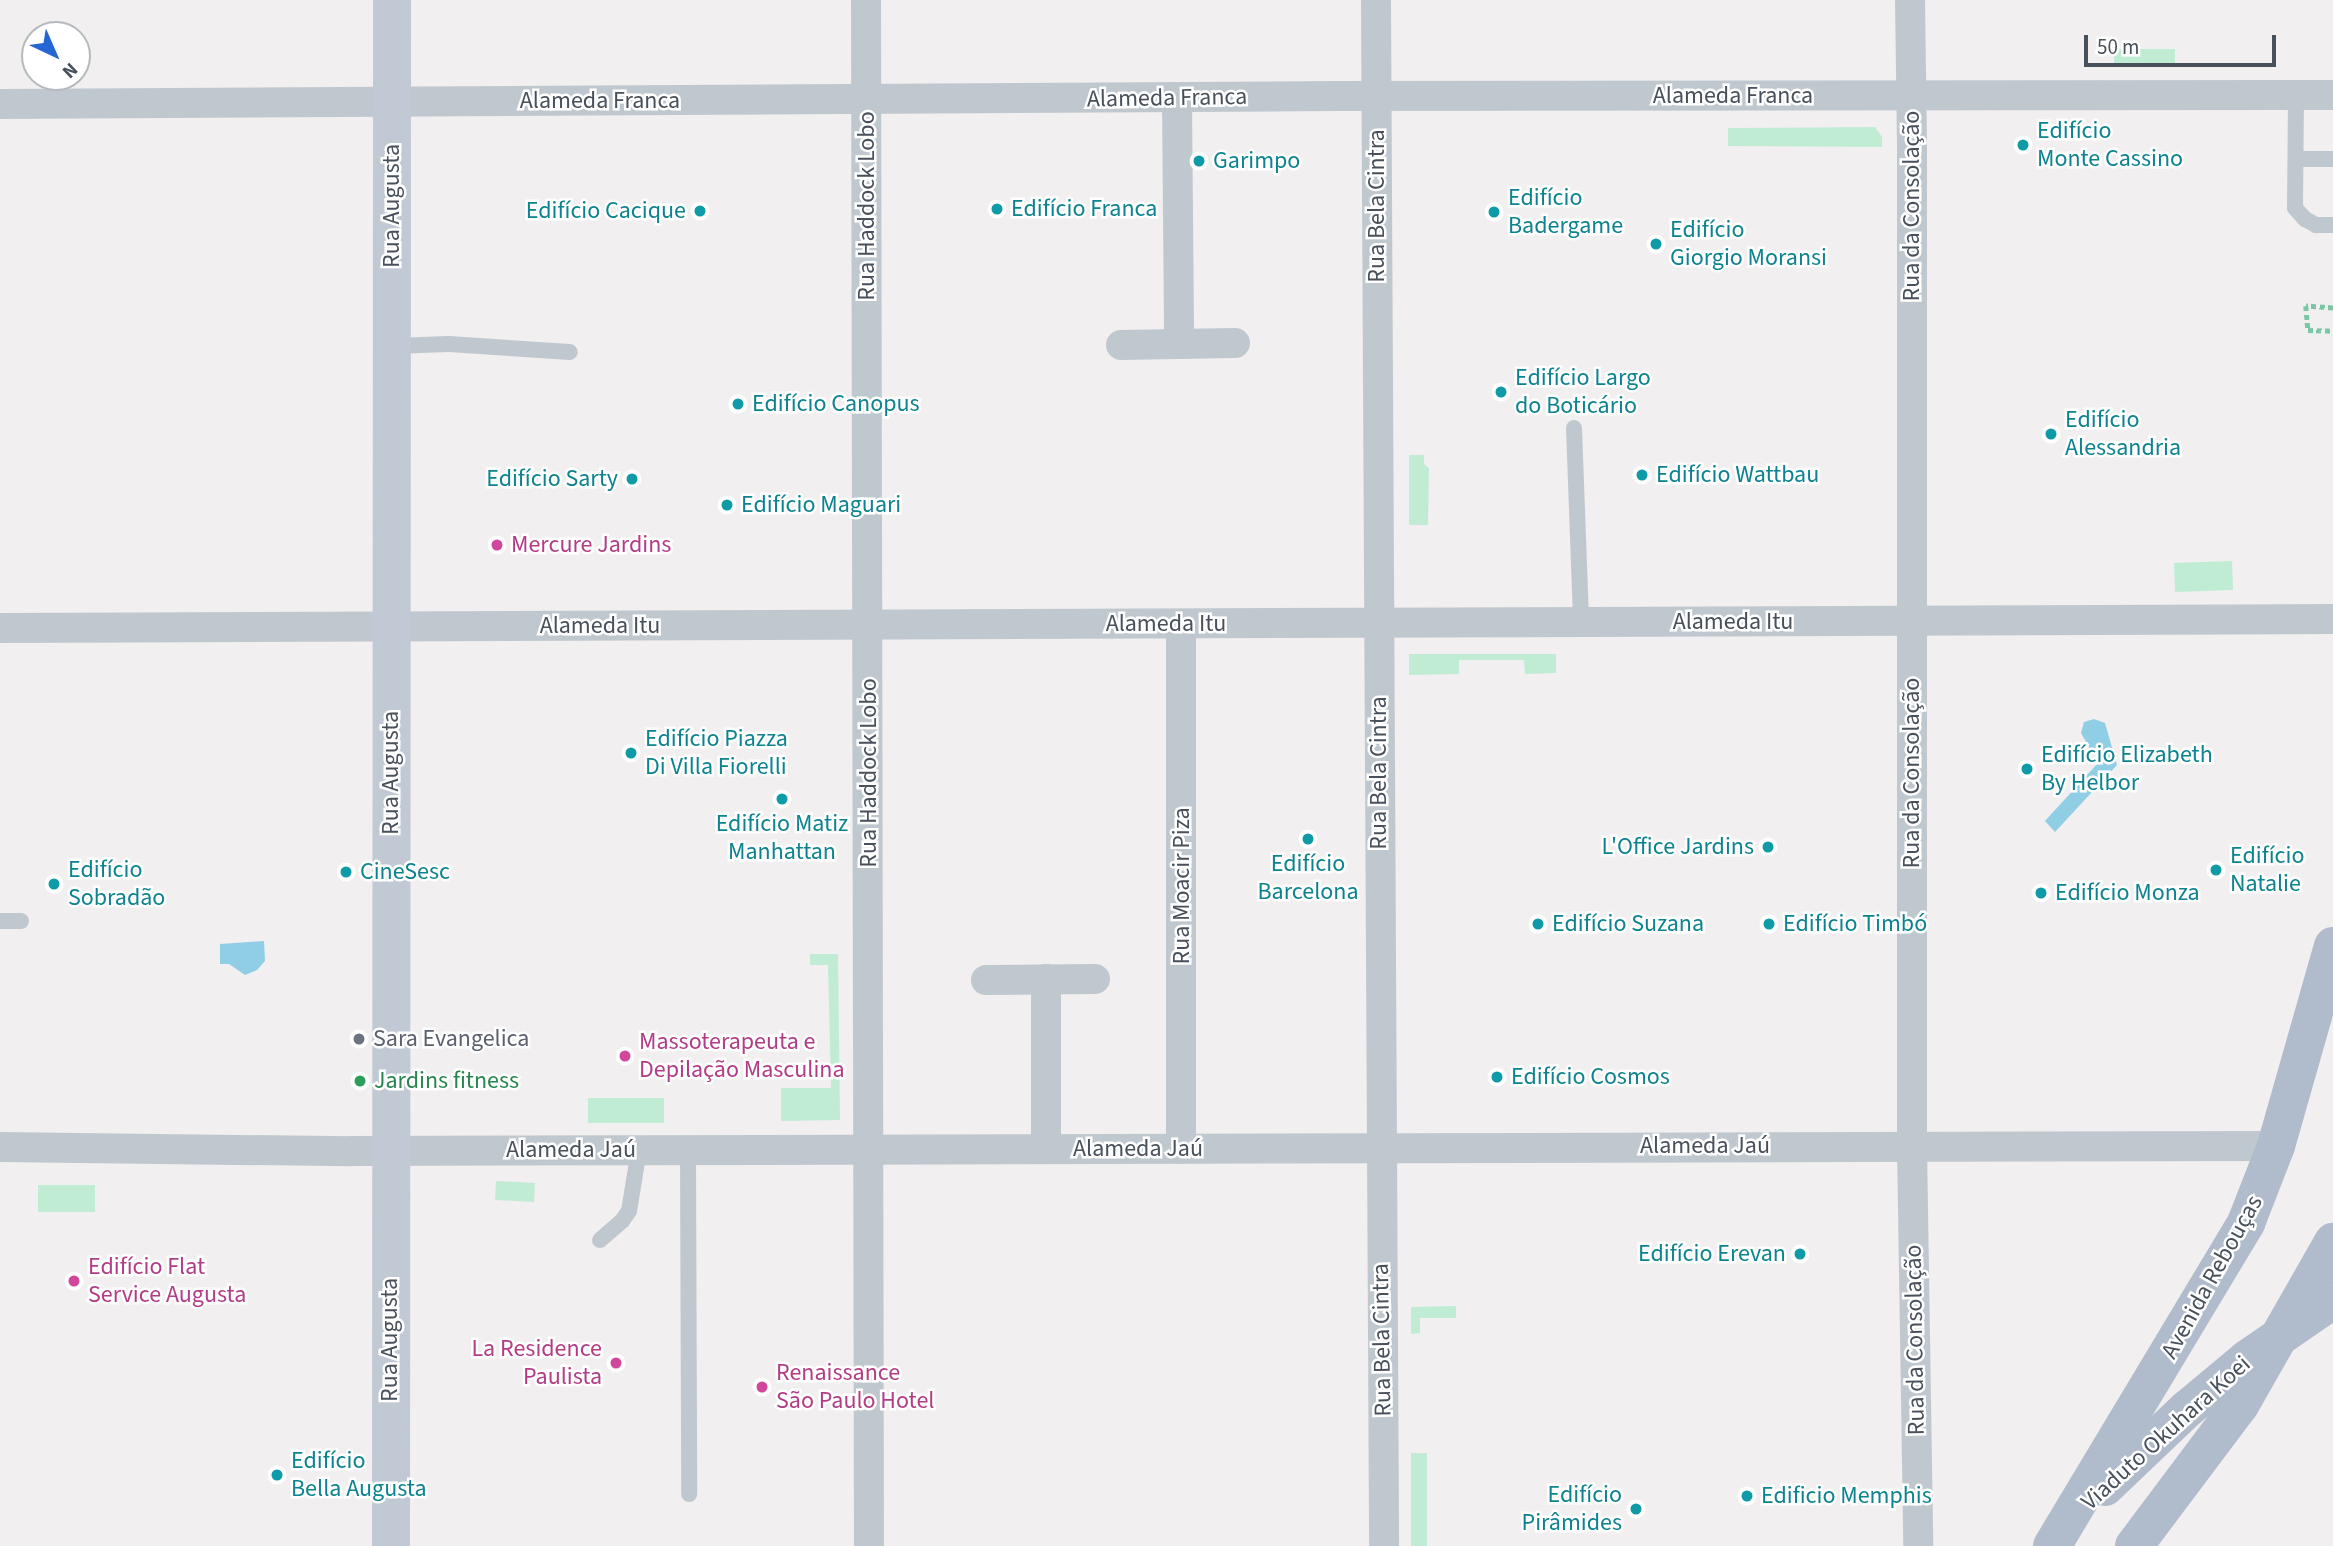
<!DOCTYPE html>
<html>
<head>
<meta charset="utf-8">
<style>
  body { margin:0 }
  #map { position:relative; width:2333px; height:1546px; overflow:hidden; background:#f1efef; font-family:"Source Sans 3",sans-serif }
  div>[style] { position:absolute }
  .green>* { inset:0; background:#c0ecd4; transform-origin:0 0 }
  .water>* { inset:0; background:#90cee6 }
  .path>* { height:4.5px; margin-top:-2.25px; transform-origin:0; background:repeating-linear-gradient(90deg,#7ac7a6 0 5px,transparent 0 8.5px) }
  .lane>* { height:16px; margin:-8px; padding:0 8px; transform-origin:8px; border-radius:8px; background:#c0c8cf }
  .street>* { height:30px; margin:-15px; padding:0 15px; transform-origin:15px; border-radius:15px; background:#c0c8cf }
  .secondary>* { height:38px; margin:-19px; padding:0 19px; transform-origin:19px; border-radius:19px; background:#c0c9d4 }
  .primary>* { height:38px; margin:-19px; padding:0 19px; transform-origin:19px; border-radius:19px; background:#b0bccb }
  .primary-bridge>* { height:38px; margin:-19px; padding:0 19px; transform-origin:19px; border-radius:19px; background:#b0bccb }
  .dots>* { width:19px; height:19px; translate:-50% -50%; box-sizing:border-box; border:4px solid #fff; border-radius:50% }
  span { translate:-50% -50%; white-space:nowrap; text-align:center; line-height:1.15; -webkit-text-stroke:5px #fff; paint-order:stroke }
  .street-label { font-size:24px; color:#48505b }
  .culture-label { font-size:24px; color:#0d838f }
  .left { translate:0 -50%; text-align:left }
  .right { translate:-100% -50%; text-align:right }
  .hotel-label { font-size:24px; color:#b23c85 }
  .worship-label { font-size:24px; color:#5b616d }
  .leisure-label { font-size:24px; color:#27864d }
  .north { position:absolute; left:21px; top:21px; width:70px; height:70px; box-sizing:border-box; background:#fff; border:2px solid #b6b9bd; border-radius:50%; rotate:136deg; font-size:19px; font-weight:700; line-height:28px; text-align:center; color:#48505b }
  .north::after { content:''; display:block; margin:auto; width:24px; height:32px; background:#2666d4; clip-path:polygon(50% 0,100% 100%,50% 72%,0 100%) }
  .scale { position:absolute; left:2084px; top:35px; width:192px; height:32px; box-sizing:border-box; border:4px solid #48505b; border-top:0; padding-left:9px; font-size:21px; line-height:24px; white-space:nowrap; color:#48505b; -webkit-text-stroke:5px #fff; paint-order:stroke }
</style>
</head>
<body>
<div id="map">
  <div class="green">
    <div style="left:2114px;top:49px;width:61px;height:17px"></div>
    <div style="clip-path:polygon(1875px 127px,1882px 137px,1882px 147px,1728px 146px,1728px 128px)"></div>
    <div style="clip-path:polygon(1409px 455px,1424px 455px,1424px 464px,1429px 468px,1428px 525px,1409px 525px)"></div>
    <div style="left:2232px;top:561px;width:29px;height:58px;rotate:88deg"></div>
    <div style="clip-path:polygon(1409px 654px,1556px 654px,1556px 673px,1525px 674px,1524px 660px,1459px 660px,1459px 674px,1409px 675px)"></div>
    <div style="clip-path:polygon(810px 954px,838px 954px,840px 1120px,781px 1121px,781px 1088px,831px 1088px,828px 965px,810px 965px)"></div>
    <div style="left:588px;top:1098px;width:76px;height:25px"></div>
    <div style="left:535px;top:1183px;width:19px;height:39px;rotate:93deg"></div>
    <div style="left:38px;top:1185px;width:57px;height:27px"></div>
    <div style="clip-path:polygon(1456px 1306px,1456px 1318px,1420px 1318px,1420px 1333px,1411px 1334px,1411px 1307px)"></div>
    <div style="left:1411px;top:1453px;width:16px;height:93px"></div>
  </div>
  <div class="water">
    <div style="clip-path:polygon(2094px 719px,2105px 723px,2117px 765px,2055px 832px,2045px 821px,2098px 763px,2081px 733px,2084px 722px)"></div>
    <div style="clip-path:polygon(264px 941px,265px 961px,257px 970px,245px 975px,229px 964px,220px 964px,220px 944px)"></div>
  </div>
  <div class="path">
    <div style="left:2333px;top:308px;width:27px;rotate:-176deg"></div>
    <div style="left:2306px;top:306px;width:24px;rotate:85deg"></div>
    <div style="left:2308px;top:330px;width:25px;rotate:2deg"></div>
  </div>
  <div class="lane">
    <div style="left:2296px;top:94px;width:114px;rotate:90.5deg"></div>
    <div style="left:2295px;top:208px;width:15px;rotate:48deg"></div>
    <div style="left:2305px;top:219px;width:13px;rotate:29deg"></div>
    <div style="left:2316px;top:225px;width:17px"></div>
    <div style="left:2296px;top:159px;width:37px"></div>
    <div style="left:392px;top:346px;width:57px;rotate:-2deg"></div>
    <div style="left:449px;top:344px;width:121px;rotate:3.8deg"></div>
    <div style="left:1574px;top:428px;width:194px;rotate:87.9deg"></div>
    <div style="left:0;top:921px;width:21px"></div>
    <div style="left:688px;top:1150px;width:344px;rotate:89.8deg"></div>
    <div style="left:600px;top:1240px;width:29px;rotate:-41deg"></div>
    <div style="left:622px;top:1221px;width:12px;rotate:-55deg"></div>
    <div style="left:629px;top:1211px;width:62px;rotate:-80.7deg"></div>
  </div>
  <div class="street">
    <div style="left:866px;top:0;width:1546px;rotate:89.89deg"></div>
    <div style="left:1376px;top:0;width:1546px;rotate:89.7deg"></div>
    <div style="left:1910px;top:0;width:140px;rotate:89.2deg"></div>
    <div style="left:1912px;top:140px;width:1005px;rotate:90deg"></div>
    <div style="left:1912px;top:1145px;width:401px;rotate:89.1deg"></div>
    <div style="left:1177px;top:99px;width:245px;rotate:89.5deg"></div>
    <div style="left:0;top:104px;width:1337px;rotate:-0.34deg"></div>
    <div style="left:1337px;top:96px;width:996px;rotate:-0.06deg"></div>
    <div style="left:1121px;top:345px;width:114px;rotate:-1deg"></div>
    <div style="left:1181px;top:624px;width:525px;rotate:90deg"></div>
    <div style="left:0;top:628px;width:2333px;rotate:-0.22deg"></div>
    <div style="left:1046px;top:979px;width:170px;rotate:90deg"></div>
    <div style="left:986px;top:980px;width:109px;rotate:-0.5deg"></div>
    <div style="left:0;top:1147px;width:352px;rotate:0.7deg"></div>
    <div style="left:352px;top:1151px;width:1924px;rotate:-0.15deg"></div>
  </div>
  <div class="secondary">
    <div style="left:391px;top:1546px;width:1546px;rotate:-89.96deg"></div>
  </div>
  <div class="primary">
    <div style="left:2105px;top:1487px;width:113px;rotate:-43.6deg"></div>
    <div style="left:2187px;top:1409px;width:78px;rotate:-39.8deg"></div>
    <div style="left:2052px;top:1546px;width:377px;rotate:-59deg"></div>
    <div style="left:2246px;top:1223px;width:83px;rotate:-68.7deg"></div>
    <div style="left:2276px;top:1146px;width:208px;rotate:-74.1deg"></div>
    <div style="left:2134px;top:1546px;width:176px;rotate:-53.1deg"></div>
    <div style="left:2240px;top:1405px;width:188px;rotate:-60.3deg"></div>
  </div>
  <div class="primary-bridge">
    <div style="left:2247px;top:1359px;width:104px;rotate:-34.5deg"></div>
  </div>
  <div class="dots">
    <div style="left:2023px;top:145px;background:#0f9aa8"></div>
    <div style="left:1199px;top:161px;background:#0f9aa8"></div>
    <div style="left:997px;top:209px;background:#0f9aa8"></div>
    <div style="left:700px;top:211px;background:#0f9aa8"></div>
    <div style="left:1494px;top:212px;background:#0f9aa8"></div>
    <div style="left:1656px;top:244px;background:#0f9aa8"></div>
    <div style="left:1501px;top:392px;background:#0f9aa8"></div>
    <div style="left:738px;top:404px;background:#0f9aa8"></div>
    <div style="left:2051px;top:434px;background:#0f9aa8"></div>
    <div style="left:1642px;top:475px;background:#0f9aa8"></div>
    <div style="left:632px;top:479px;background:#0f9aa8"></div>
    <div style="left:727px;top:505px;background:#0f9aa8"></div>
    <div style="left:497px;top:545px;background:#d1479c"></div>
    <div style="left:631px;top:753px;background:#0f9aa8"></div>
    <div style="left:2027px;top:769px;background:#0f9aa8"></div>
    <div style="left:782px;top:799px;background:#0f9aa8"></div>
    <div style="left:1308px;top:839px;background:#0f9aa8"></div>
    <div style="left:1768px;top:847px;background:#0f9aa8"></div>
    <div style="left:2216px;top:870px;background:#0f9aa8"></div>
    <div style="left:346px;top:872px;background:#0f9aa8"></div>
    <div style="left:54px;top:884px;background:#0f9aa8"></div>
    <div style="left:2041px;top:893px;background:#0f9aa8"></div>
    <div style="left:1538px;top:924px;background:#0f9aa8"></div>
    <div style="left:1769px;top:924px;background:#0f9aa8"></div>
    <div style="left:359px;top:1039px;background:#6b7280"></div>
    <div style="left:625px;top:1056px;background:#d1479c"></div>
    <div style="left:1497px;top:1077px;background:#0f9aa8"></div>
    <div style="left:360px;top:1081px;background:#2e9e5b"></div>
    <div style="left:1800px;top:1254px;background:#0f9aa8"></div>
    <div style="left:74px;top:1281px;background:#d1479c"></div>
    <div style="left:616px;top:1363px;background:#d1479c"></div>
    <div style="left:762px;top:1387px;background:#d1479c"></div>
    <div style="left:277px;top:1475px;background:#0f9aa8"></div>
    <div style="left:1747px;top:1496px;background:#0f9aa8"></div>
    <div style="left:1636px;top:1509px;background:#0f9aa8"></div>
  </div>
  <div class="street-label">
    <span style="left:1733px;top:96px">Alameda Franca</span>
    <span style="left:1167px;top:98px;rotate:-1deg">Alameda Franca</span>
    <span style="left:600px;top:101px">Alameda Franca</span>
    <span style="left:392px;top:206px;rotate:-90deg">Rua Augusta</span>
    <span style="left:867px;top:206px;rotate:-90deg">Rua Haddock Lobo</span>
    <span style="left:1377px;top:206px;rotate:-90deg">Rua Bela Cintra</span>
    <span style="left:1912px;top:206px;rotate:-90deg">Rua da Consolação</span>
    <span style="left:1733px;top:622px">Alameda Itu</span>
    <span style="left:1166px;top:624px">Alameda Itu</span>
    <span style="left:600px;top:626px">Alameda Itu</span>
    <span style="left:391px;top:773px;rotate:-90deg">Rua Augusta</span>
    <span style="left:869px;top:773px;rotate:-90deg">Rua Haddock Lobo</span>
    <span style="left:1379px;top:773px;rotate:-90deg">Rua Bela Cintra</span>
    <span style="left:1912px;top:773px;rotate:-90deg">Rua da Consolação</span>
    <span style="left:1182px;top:886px;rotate:-90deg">Rua Moacir Piza</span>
    <span style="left:1705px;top:1146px">Alameda Jaú</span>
    <span style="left:1138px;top:1149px">Alameda Jaú</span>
    <span style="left:571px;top:1150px">Alameda Jaú</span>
    <span style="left:2212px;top:1277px;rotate:-61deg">Avenida Rebouças</span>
    <span style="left:390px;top:1340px;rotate:-90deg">Rua Augusta</span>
    <span style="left:1382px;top:1340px;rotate:-91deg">Rua Bela Cintra</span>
    <span style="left:1915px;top:1340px;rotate:-91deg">Rua da Consolação</span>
    <span style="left:2166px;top:1433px;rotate:-42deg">Viaduto Okuhara Koei</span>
  </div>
  <div class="culture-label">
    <span class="left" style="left:2037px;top:145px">Edifício<br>Monte Cassino</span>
    <span class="left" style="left:1213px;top:161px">Garimpo</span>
    <span class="left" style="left:1508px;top:212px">Edifício<br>Badergame</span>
    <span class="left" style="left:1011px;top:209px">Edifício Franca</span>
    <span class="right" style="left:686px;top:211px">Edifício Cacique</span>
    <span class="left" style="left:1670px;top:244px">Edifício<br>Giorgio Moransi</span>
    <span class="left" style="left:1515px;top:392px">Edifício Largo<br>do Boticário</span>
    <span class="left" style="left:752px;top:404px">Edifício Canopus</span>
    <span class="left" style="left:2065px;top:434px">Edifício<br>Alessandria</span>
    <span class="left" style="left:1656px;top:475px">Edifício Wattbau</span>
    <span class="right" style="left:618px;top:479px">Edifício Sarty</span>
    <span class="left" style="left:741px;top:505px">Edifício Maguari</span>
    <span class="left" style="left:645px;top:753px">Edifício Piazza<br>Di Villa Fiorelli</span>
    <span class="left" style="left:2041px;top:769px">Edifício Elizabeth<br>By Helbor</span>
    <span style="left:782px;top:838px">Edifício Matiz<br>Manhattan</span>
    <span class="right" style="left:1754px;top:847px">L'Office Jardins</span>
    <span class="left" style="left:2230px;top:870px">Edifício<br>Natalie</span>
    <span style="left:1308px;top:878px">Edifício<br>Barcelona</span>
    <span class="left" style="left:68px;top:884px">Edifício<br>Sobradão</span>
    <span class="left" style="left:360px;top:872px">CineSesc</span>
    <span class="left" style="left:2055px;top:893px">Edifício Monza</span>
    <span class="left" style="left:1552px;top:924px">Edifício Suzana</span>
    <span class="left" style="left:1783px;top:924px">Edifício Timbó</span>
    <span class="left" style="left:1511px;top:1077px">Edifício Cosmos</span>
    <span class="right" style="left:1786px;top:1254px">Edifício Erevan</span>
    <span class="left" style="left:291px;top:1475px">Edifício<br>Bella Augusta</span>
    <span class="right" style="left:1622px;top:1509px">Edifício<br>Pirâmides</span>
    <span class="left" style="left:1761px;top:1496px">Edificio Memphis</span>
  </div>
  <div class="hotel-label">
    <span class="left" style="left:511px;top:545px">Mercure Jardins</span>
    <span class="left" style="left:639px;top:1056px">Massoterapeuta e<br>Depilação Masculina</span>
    <span class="left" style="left:88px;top:1281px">Edifício Flat<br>Service Augusta</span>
    <span class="right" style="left:602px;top:1363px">La Residence<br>Paulista</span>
    <span class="left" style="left:776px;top:1387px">Renaissance<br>São Paulo Hotel</span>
  </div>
  <div class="worship-label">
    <span class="left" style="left:373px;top:1039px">Sara Evangelica</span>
  </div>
  <div class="leisure-label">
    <span class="left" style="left:374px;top:1081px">Jardins fitness</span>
  </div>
  <div class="north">N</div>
  <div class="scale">50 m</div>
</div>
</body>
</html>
